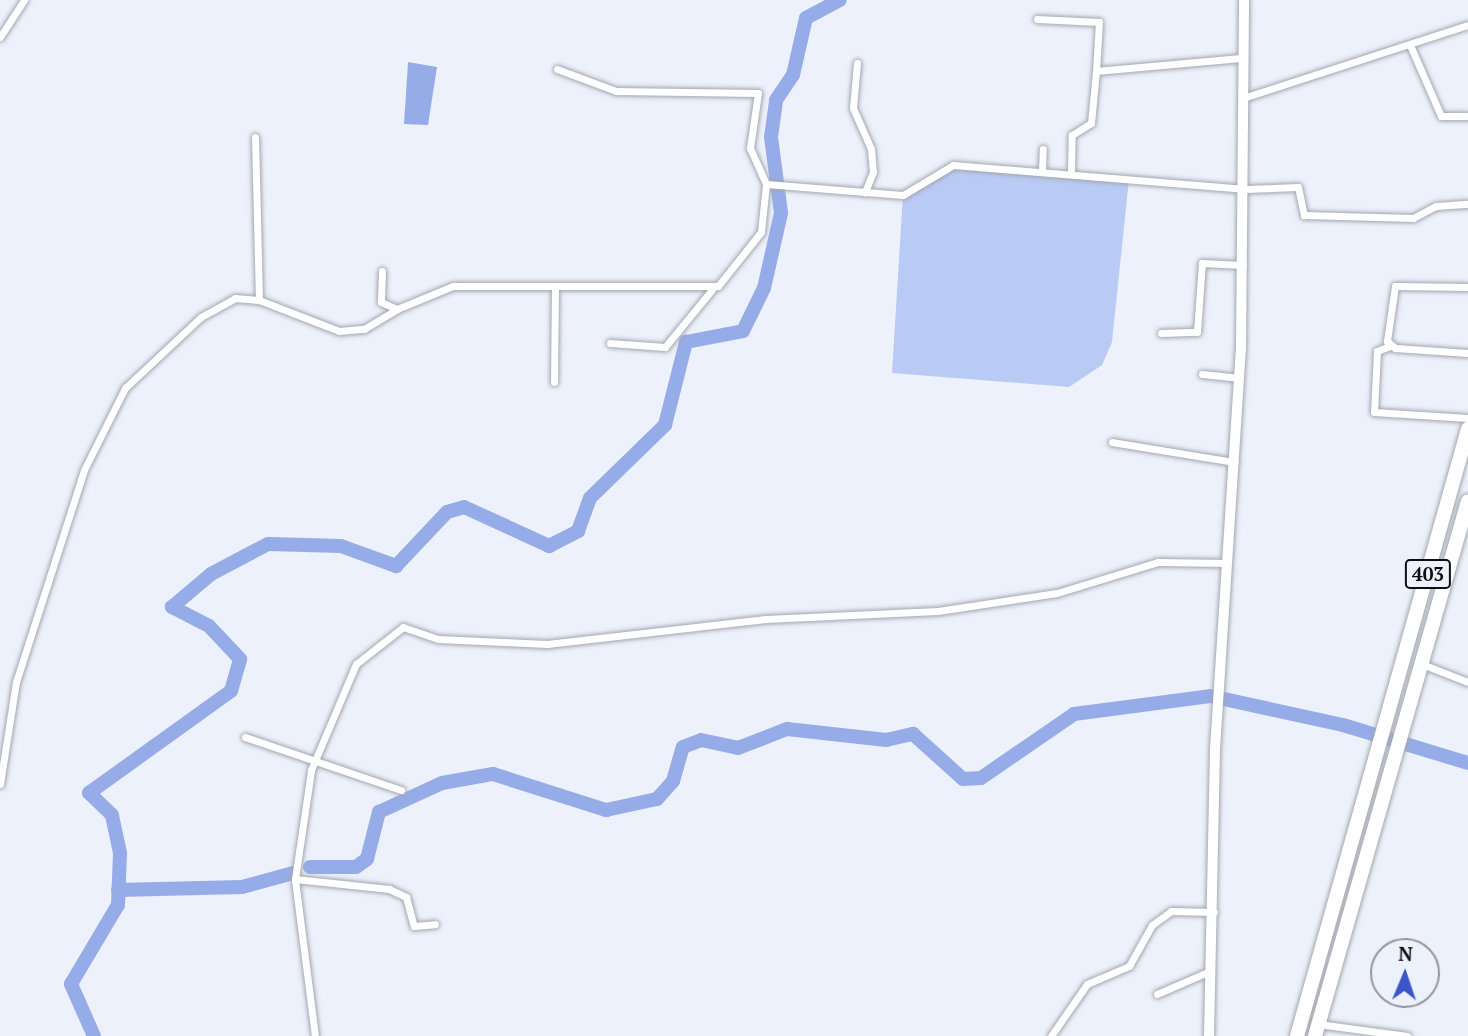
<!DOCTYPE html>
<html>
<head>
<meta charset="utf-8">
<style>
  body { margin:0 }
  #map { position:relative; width:1468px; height:1036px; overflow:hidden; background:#edf1fb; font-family:"PT Serif",serif }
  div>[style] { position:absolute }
  .green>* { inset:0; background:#b9caf5 }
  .water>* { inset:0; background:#96ace8 }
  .river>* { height:14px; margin:-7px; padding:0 7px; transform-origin:7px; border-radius:7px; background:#96ace8 }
  .roads { filter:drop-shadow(0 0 2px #a3a7b0) drop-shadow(0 0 2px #a3a7b0) }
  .street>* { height:7px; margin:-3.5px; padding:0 3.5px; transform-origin:3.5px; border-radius:3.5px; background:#fff }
  .secondary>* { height:10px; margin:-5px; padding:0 5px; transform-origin:5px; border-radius:5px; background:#fff }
  .highway>* { height:14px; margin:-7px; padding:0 7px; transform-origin:7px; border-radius:7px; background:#fff }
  span { translate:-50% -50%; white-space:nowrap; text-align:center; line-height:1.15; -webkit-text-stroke:7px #edf1fb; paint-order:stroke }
  .shield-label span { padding:2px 5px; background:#edf1fb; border:2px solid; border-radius:5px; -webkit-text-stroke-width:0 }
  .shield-label { font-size:19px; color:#0c0e11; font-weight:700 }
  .north { position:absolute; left:1370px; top:938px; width:70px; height:70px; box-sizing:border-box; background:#edf1fb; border:2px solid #93969d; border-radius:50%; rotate:2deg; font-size:19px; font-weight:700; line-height:28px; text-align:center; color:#0c0e11 }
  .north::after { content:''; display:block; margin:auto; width:24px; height:32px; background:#3b56c8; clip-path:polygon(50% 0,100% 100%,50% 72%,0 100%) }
</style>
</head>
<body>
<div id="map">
  <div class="green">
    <div style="clip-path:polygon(953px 165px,1129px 179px,1112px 342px,1102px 365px,1069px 387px,892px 373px,903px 195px)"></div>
  </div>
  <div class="water">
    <div style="clip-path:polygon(408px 62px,437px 67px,428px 125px,404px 124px)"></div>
  </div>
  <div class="river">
    <div style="left:310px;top:867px;width:46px"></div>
    <div style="left:356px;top:867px;width:14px;rotate:-36deg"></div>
    <div style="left:367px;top:859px;width:49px;rotate:-75.7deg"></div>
    <div style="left:379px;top:812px;width:69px;rotate:-24.7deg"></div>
    <div style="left:442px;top:783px;width:52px;rotate:-10deg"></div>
    <div style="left:493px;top:774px;width:119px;rotate:17.7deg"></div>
    <div style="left:606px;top:810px;width:52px;rotate:-12.2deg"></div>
    <div style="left:657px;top:799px;width:24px;rotate:-48deg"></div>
    <div style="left:673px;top:781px;width:35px;rotate:-74deg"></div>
    <div style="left:683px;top:747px;width:19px;rotate:-21deg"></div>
    <div style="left:701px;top:740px;width:38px;rotate:12deg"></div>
    <div style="left:738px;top:748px;width:53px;rotate:-21.2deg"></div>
    <div style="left:787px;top:729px;width:100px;rotate:6.3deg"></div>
    <div style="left:886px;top:740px;width:28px;rotate:-13deg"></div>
    <div style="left:913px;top:734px;width:67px;rotate:42deg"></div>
    <div style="left:963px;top:779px;width:18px;rotate:-3deg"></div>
    <div style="left:981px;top:778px;width:113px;rotate:-34.5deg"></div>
    <div style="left:1074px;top:714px;width:137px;rotate:-7.5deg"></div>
    <div style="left:1210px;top:696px;width:136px;rotate:12.3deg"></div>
    <div style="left:1343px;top:725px;width:131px;rotate:16.9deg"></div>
    <div style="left:118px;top:890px;width:124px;rotate:-1.4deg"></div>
    <div style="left:242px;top:887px;width:53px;rotate:-15.4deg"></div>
    <div style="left:94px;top:1036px;width:57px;rotate:-113.9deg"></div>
    <div style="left:71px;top:984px;width:92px;rotate:-59.3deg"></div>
    <div style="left:118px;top:905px;width:52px;rotate:-87.8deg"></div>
    <div style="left:120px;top:853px;width:39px;rotate:-102deg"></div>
    <div style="left:112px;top:815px;width:32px;rotate:-136deg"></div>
    <div style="left:89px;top:793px;width:175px;rotate:-35.7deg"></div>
    <div style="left:231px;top:691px;width:33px;rotate:-74deg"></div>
    <div style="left:240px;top:659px;width:45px;rotate:-133.2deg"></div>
    <div style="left:209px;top:626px;width:42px;rotate:-152.8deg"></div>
    <div style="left:172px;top:607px;width:51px;rotate:-40.2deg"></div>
    <div style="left:211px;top:574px;width:64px;rotate:-27.8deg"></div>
    <div style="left:268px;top:544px;width:73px;rotate:1.6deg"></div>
    <div style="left:341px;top:546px;width:59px;rotate:20deg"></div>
    <div style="left:396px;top:566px;width:74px;rotate:-46.6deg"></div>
    <div style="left:447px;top:512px;width:18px;rotate:-16deg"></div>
    <div style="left:464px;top:507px;width:94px;rotate:24.6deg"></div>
    <div style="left:549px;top:546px;width:33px;rotate:-27deg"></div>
    <div style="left:578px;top:531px;width:35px;rotate:-70deg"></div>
    <div style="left:590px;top:498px;width:105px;rotate:-44.2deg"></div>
    <div style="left:665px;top:425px;width:86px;rotate:-75.8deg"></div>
    <div style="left:686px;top:342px;width:58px;rotate:-10.9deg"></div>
    <div style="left:743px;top:331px;width:48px;rotate:-64deg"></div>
    <div style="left:764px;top:288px;width:77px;rotate:-77.2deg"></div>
    <div style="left:781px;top:213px;width:77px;rotate:-97.5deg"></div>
    <div style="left:771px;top:137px;width:37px;rotate:-82deg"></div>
    <div style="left:776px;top:100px;width:30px;rotate:-56deg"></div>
    <div style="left:793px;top:75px;width:58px;rotate:-77.2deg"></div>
    <div style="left:806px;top:18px;width:38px;rotate:-28deg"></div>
  </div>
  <div class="roads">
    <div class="street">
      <div style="left:1037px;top:19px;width:62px;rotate:2.8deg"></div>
      <div style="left:1099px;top:22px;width:49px;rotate:93.5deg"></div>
      <div style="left:0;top:37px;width:44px;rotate:-57deg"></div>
      <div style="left:1410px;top:45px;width:77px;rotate:66.4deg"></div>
      <div style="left:1441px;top:116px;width:27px"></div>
      <div style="left:857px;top:63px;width:45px;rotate:95.1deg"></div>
      <div style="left:853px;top:108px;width:45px;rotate:66.3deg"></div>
      <div style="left:871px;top:149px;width:23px;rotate:85deg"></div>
      <div style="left:873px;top:172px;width:22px;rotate:112deg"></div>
      <div style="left:557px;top:69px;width:63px;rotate:20.4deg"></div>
      <div style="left:616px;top:91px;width:142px;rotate:0.8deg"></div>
      <div style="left:758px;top:93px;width:56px;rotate:98.3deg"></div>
      <div style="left:750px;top:148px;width:39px;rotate:66deg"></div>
      <div style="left:766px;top:184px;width:137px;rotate:4.6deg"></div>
      <div style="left:903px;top:195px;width:58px;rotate:-31deg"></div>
      <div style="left:953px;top:165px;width:294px;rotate:4.7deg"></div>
      <div style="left:1246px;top:189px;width:52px;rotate:-2.2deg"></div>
      <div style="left:1298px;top:187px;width:29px;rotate:78deg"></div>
      <div style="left:1304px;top:215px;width:109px;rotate:1.6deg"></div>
      <div style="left:1413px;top:218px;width:26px;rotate:-28deg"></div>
      <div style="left:1436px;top:206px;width:32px;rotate:-4deg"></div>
      <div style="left:1243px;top:98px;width:237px;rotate:-18deg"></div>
      <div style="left:255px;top:137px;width:163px;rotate:88.6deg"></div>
      <div style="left:1042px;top:172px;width:23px;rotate:-88deg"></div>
      <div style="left:1071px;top:174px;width:39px;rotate:-89deg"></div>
      <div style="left:1072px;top:135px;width:22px;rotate:-32deg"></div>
      <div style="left:1091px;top:123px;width:52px;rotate:-84.5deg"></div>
      <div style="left:1096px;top:71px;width:148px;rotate:-5.1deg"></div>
      <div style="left:382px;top:271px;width:31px;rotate:92deg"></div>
      <div style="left:381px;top:302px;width:17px;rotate:24deg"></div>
      <div style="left:397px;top:309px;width:61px;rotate:-22.3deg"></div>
      <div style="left:453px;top:286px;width:265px"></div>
      <div style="left:718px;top:286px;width:69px;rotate:-51.5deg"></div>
      <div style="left:761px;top:232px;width:48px;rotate:-84.1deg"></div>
      <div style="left:1468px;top:287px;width:73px;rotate:-179.2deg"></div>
      <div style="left:1395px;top:286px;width:56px;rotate:98.3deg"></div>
      <div style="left:1387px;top:341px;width:11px;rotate:41deg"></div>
      <div style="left:1395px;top:348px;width:73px;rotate:3.9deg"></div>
      <div style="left:1161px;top:333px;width:36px;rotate:-2deg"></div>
      <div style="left:1197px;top:332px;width:69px;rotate:-85.9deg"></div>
      <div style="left:1202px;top:263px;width:41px;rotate:2.8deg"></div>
      <div style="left:610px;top:343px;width:55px;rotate:4.2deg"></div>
      <div style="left:665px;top:347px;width:79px;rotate:-50.7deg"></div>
      <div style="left:1390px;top:346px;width:14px;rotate:159deg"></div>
      <div style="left:1377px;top:351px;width:61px;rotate:92.8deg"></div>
      <div style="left:1374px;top:412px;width:94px;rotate:3.7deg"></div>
      <div style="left:1202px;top:374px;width:36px;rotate:6deg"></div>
      <div style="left:554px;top:382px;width:96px;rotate:-89.4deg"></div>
      <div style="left:1112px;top:442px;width:124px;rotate:9.3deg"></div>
      <div style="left:1422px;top:664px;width:49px;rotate:21.4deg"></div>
      <div style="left:245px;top:737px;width:165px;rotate:18.8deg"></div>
      <div style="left:0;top:784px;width:103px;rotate:-81.1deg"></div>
      <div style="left:16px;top:682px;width:223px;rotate:-72.2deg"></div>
      <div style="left:84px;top:470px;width:92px;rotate:-63.4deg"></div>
      <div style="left:125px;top:388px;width:104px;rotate:-43.1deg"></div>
      <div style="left:201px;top:317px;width:39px;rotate:-29deg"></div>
      <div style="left:235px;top:298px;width:24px;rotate:5deg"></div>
      <div style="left:259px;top:300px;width:86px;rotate:21.2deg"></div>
      <div style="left:339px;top:331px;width:25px;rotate:-5deg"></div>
      <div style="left:364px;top:329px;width:39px;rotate:-31deg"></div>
      <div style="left:295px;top:879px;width:95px;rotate:6.1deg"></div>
      <div style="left:389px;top:889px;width:19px;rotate:25deg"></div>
      <div style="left:406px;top:897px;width:30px;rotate:75deg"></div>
      <div style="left:414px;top:926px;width:21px;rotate:-5deg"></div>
      <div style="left:1157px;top:994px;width:58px;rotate:-23.5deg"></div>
      <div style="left:1318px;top:1024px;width:90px;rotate:7.7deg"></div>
      <div style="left:315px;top:1036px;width:158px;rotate:-97.3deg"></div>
      <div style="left:295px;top:879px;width:110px;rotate:-81.6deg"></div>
      <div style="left:311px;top:770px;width:115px;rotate:-67deg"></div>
      <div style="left:356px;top:664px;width:60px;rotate:-38.2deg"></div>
      <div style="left:403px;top:627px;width:37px;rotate:19deg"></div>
      <div style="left:438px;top:639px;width:109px;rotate:2.6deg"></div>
      <div style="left:547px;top:644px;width:220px;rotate:-6.5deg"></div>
      <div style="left:766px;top:619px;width:172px;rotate:-2.7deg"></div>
      <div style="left:938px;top:611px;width:120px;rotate:-8.6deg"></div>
      <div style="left:1057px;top:593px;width:106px;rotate:-17.1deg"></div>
      <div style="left:1158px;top:562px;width:69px;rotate:0.8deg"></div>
      <div style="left:1051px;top:1036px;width:63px;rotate:-55.3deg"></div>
      <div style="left:1087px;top:984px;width:46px;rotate:-23.2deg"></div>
      <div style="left:1129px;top:966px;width:47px;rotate:-60.7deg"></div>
      <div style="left:1152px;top:925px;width:24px;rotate:-36deg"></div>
      <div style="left:1171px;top:911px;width:43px;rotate:1.3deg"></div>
    </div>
    <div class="secondary">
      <div style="left:1209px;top:1036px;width:287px;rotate:-88.8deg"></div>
      <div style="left:1215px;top:749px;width:400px;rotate:-86.3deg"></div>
      <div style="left:1241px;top:350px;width:350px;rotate:-89.5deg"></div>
    </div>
    <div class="highway">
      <div style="left:1297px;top:1036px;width:631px;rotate:-74.27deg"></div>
      <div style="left:1315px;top:1036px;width:556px;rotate:-74.04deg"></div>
    </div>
  </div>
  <div class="shield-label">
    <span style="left:1428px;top:574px">403</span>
  </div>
  <div class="north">N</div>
</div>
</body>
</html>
